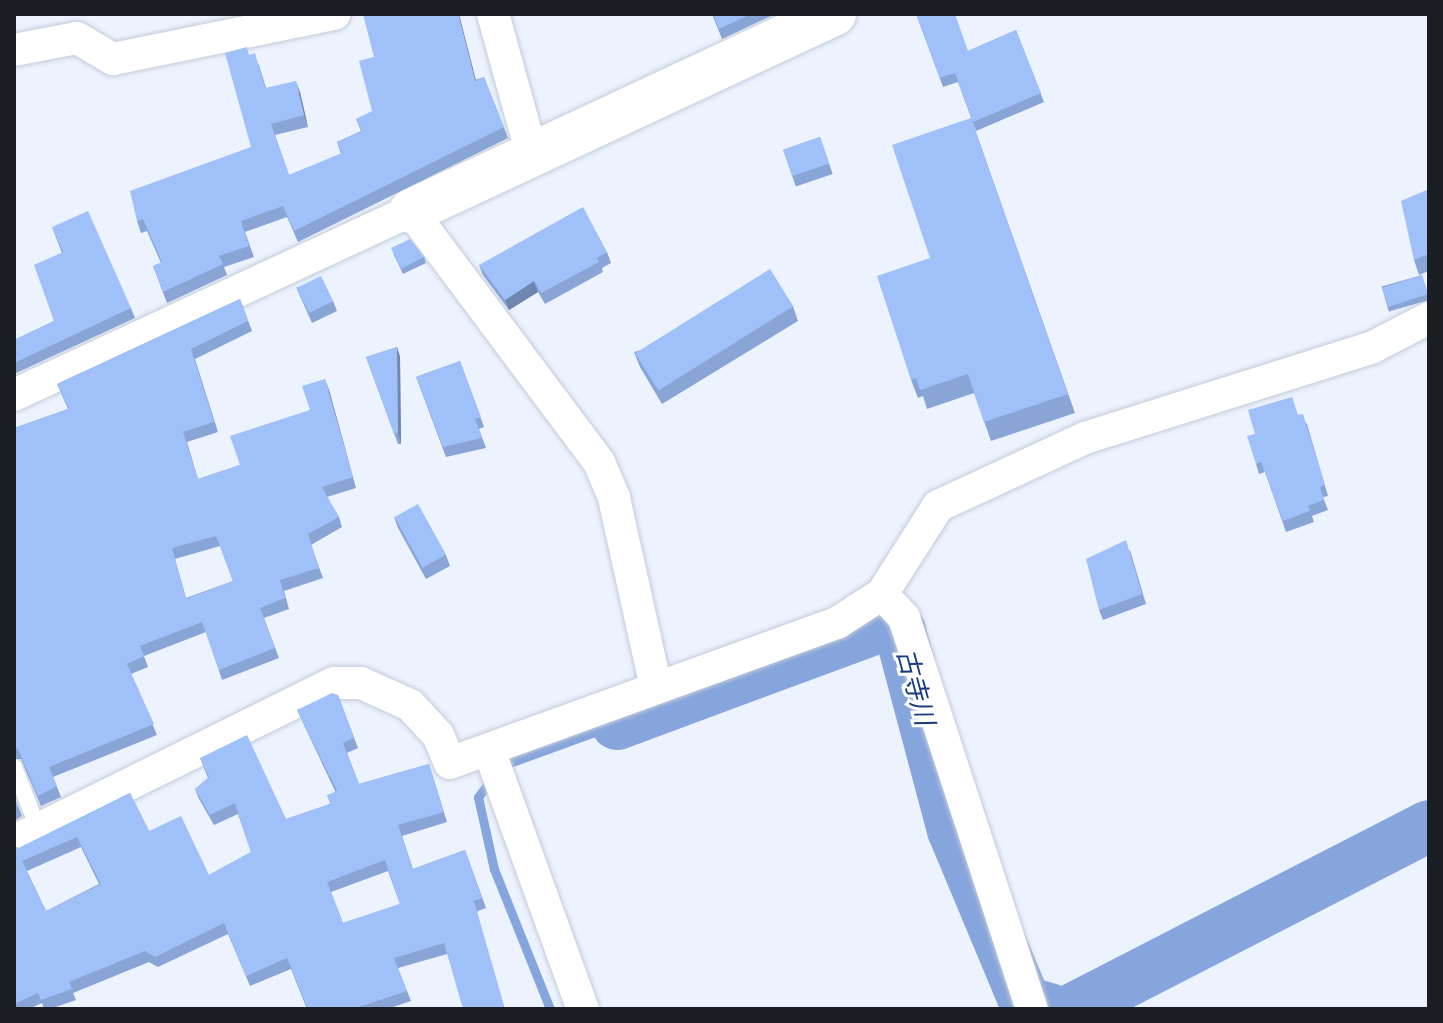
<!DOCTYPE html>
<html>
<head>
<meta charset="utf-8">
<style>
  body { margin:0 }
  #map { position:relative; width:1443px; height:1023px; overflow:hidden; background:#ecf2fe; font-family:"Source Sans 3","Noto Sans JP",sans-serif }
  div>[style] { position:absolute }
  .stream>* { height:9px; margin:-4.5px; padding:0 4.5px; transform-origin:4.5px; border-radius:4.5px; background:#85a5dc }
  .river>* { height:52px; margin:-26px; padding:0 26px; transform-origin:26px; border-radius:26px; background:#85a5dc }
  .roads { filter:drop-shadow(0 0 2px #c3cbd9) drop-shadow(0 0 2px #c3cbd9) }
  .lane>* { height:16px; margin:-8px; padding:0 8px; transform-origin:8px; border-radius:8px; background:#fff }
  .street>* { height:32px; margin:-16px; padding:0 16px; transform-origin:16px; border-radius:16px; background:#fff }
  .secondary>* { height:44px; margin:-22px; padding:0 22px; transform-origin:22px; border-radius:22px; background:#fff }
  .wall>* { inset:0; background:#89a5d5; transform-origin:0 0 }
  .shaded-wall>* { inset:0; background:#6f86ae }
  .building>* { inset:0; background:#9fc0f8; transform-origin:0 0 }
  span { translate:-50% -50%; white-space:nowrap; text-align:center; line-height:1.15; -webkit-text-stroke:6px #fff; paint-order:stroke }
  .water-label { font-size:26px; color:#183c7d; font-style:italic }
  .frame { position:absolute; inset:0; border:16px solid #1a1d22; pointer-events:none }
</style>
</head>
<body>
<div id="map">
  <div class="stream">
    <div style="left:501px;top:766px;width:123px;rotate:-19.9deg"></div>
    <div style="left:492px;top:778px;width:24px;rotate:126deg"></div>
    <div style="left:478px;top:797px;width:74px;rotate:77.5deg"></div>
    <div style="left:494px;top:869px;width:151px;rotate:68.2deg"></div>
  </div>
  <div class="river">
    <div style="left:617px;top:724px;width:288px;rotate:-20.3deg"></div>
    <div style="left:887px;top:624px;width:15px;rotate:28deg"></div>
    <div style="left:900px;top:631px;width:206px;rotate:75.1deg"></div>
    <div style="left:953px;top:830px;width:186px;rotate:67.3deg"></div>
    <div style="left:1025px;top:1002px;width:26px;rotate:16deg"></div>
    <div style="left:1073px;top:1009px;width:400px;rotate:-27.2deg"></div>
  </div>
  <div class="roads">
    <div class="lane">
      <div style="left:14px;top:767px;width:66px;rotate:68.5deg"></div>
    </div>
    <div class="street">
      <div style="left:493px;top:14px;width:146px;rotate:74.5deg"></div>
      <div style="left:14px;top:50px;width:64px;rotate:-10.8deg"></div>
      <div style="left:77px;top:38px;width:42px;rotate:30.3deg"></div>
      <div style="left:113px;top:59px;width:226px;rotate:-11.5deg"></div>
      <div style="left:14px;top:395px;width:438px;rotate:-24.9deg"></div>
      <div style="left:411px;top:211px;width:314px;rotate:53.2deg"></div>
      <div style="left:599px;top:462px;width:39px;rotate:67deg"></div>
      <div style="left:614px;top:498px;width:194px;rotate:77.5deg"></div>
      <div style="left:882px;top:594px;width:33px;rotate:47deg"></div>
      <div style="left:904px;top:618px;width:411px;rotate:71.9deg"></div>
      <div style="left:489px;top:750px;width:276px;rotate:70.1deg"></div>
      <div style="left:14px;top:841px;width:357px;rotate:-26.3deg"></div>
      <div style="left:334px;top:683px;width:27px"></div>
      <div style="left:361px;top:683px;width:54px;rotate:24.2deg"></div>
      <div style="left:410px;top:705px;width:41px;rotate:47deg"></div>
      <div style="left:438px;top:735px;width:30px;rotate:67deg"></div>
      <div style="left:450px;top:763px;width:412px;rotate:-19.9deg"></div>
      <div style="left:837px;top:623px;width:54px;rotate:-32.8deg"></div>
      <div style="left:882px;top:594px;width:104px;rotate:-57.5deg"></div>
      <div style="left:938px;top:506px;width:162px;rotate:-24.8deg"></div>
      <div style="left:1085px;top:438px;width:302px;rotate:-17.5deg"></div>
      <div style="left:1373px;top:347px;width:63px;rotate:-27.4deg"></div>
    </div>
    <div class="secondary">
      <div style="left:411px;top:211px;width:467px;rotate:-25deg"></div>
    </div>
  </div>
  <div class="wall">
    <div style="clip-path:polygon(712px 14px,775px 14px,722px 39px)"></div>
    <div style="clip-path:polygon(916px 14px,968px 51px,1016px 30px,1044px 102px,976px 131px,958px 82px,943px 87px)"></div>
    <div style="clip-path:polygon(250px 55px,259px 65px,266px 88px,300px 92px,308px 127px,275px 135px,289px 175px,341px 154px,337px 142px,361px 131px,356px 119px,484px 77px,508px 138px,298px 242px,287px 217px,245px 232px,254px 257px,224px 267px,227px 275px,167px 303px,153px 266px,161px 263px,147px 231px,141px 233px,137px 221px,251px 147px)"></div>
    <div style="clip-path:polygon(971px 118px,1075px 413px,991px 441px,974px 393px,927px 409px,923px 396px,918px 398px,911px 380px,930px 258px)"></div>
    <div style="left:820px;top:137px;width:39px;height:39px;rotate:71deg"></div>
    <div style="clip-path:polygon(1429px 189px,1429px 271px,1419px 275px,1414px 260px)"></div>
    <div style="clip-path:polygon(52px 227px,131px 308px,135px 318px,14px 374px,14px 340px,54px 321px,62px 253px)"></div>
    <div style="clip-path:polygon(607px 252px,611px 263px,602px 268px,603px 272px,545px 304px,538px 292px,509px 310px,483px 275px,479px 265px)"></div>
    <div style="clip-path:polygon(393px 253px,424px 257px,426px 263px,403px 274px)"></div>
    <div style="left:1422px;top:275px;width:26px;height:42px;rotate:74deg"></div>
    <div style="clip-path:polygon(296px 287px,333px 301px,337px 311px,312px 323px)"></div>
    <div style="clip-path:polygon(evenodd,240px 299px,252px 331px,195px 359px,218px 432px,187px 442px,198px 479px,240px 465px,310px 410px,329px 390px,356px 488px,327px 497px,339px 517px,342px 527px,311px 545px,323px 578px,284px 591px,289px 609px,264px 618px,279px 658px,222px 680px,206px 632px,144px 656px,148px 667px,131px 674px,157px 735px,53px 777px,61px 797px,41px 806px,21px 759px,14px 759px,14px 428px,68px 409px,57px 384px,240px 299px,220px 546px,233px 581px,186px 598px,175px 559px,220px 546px)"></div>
    <div style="clip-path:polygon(793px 306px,798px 321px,662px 404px,640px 367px,634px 352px)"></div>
    <div style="clip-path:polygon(397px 347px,400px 357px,401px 444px,398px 444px,366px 357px)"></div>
    <div style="clip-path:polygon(460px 361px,484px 427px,479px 429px,486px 448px,446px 457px,416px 377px)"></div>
    <div style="clip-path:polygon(1299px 415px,1307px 424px,1328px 496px,1323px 497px,1328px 510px,1312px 516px,1314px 522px,1286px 532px,1265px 472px,1259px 474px,1256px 464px,1255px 434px)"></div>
    <div style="clip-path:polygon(394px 517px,446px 555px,450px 566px,426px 579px,398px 528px)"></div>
    <div style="clip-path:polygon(1130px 550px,1146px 604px,1103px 620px,1099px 610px)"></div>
    <div style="clip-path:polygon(evenodd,338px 695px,358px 748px,347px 753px,359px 784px,429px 764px,447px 822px,402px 836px,413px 869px,465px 850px,486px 908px,478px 911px,447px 954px,398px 968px,411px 1001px,387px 1009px,307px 1009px,291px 969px,250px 986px,228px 934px,158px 967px,149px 962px,73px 993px,76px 1000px,50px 1009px,44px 1009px,42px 1003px,29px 1009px,14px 1009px,14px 847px,19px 848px,130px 793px,149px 831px,209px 875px,251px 852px,238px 814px,214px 825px,199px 799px,195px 789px,208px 778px,200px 758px,286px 819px,330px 804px,335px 791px,297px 710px,338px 695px,81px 847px,99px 884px,46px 911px,27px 871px,81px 847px,338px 695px,388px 871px,400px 904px,343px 923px,331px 892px,388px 871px)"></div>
    <div style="clip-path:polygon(14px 796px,22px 816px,14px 821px)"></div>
  </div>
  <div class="shaded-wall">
    <div style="clip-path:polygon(458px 14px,459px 14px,479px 92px,475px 81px)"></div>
    <div style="clip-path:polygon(296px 81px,300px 92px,308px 127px,304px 115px)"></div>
    <div style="clip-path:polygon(534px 281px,538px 292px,509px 310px,505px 300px)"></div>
    <div style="clip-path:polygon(397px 347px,400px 357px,401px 444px,398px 433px)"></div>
    <div style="clip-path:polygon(325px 379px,329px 390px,356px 488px,353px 477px)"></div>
  </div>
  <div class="building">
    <div style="clip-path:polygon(363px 14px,458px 14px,475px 81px,484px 77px,504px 127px,294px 231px,283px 206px,241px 221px,249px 246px,219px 256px,223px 264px,163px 292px,153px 266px,162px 262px,143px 219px,137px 221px,130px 191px,251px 147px,225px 53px,247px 47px,249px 55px,255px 53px,265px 88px,296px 81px,304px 115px,271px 124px,289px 175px,342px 153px,337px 142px,362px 131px,356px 119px,372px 111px,359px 61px,374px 57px)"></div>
    <div style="clip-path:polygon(713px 14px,751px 14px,719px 29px)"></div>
    <div style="clip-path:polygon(916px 14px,955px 14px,968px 51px,1016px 30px,1041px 93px,973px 122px,955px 73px,940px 78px)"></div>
    <div style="clip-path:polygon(971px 118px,1068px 394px,984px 422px,968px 374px,920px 390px,916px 378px,911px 380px,877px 276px,930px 258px,892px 145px)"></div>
    <div style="left:820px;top:137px;width:28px;height:39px;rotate:71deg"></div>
    <div style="clip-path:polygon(1429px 189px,1429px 254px,1414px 260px,1401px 201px)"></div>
    <div style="clip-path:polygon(583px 207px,607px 252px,597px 258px,599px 262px,541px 293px,534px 281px,505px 300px,479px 265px)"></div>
    <div style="clip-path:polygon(88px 211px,131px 308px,14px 363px,14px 340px,54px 321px,34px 265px,63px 252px,52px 227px)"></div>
    <div style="clip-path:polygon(410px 239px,424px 257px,401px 269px,391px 248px)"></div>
    <div style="left:770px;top:269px;width:44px;height:159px;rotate:58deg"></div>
    <div style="left:1422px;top:275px;width:20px;height:42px;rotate:72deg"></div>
    <div style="left:321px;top:276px;width:28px;height:27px;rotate:64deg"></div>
    <div style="clip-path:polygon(evenodd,240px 299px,248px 321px,191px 349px,214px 422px,183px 432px,198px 479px,240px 465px,230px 436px,310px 410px,302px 386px,325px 379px,353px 477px,322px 487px,339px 517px,308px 534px,319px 568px,280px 580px,285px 598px,260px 608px,275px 648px,219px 670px,202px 622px,140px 646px,144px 656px,127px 664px,154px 724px,49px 767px,57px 786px,38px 796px,18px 749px,14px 749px,14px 428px,69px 409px,57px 384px,240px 299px,216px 536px,233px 581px,186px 599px,172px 548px,216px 536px)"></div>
    <div style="clip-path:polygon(397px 347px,398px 433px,394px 434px,366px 357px)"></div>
    <div style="clip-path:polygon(460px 361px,481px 417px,475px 419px,482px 438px,443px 447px,416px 377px)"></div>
    <div style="clip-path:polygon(1292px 397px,1298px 415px,1303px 414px,1325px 485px,1320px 487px,1324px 500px,1308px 506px,1310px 511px,1283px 521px,1261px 462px,1256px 464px,1247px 436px,1255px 434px,1248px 410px)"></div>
    <div style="left:418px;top:504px;width:58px;height:27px;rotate:61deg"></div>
    <div style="clip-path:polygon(1126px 540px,1142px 594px,1099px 610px,1086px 559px)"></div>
    <div style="clip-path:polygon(evenodd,332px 693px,338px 695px,354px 738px,343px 743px,359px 784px,429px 764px,444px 812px,398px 825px,413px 869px,465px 850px,482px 898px,474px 901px,505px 1009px,463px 1009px,444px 943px,394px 958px,407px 991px,353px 1009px,308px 1009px,287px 958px,246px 976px,224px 923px,155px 957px,145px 951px,69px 982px,72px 989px,41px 1000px,38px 993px,14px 1004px,14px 847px,19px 848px,130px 793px,149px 831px,181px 816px,209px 875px,251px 852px,235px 803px,210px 815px,195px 789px,209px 777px,200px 758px,247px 735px,286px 819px,330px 804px,327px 795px,337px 791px,297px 710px,332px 693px,77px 837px,101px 884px,46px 911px,22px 861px,77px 837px,332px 693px,385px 860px,400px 904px,343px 923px,327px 882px,385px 860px)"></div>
    <div style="clip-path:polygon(14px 796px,18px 806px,14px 808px)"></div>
  </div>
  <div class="water-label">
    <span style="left:915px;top:687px;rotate:75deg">古寺川</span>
  </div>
  <div class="frame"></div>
</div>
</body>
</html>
